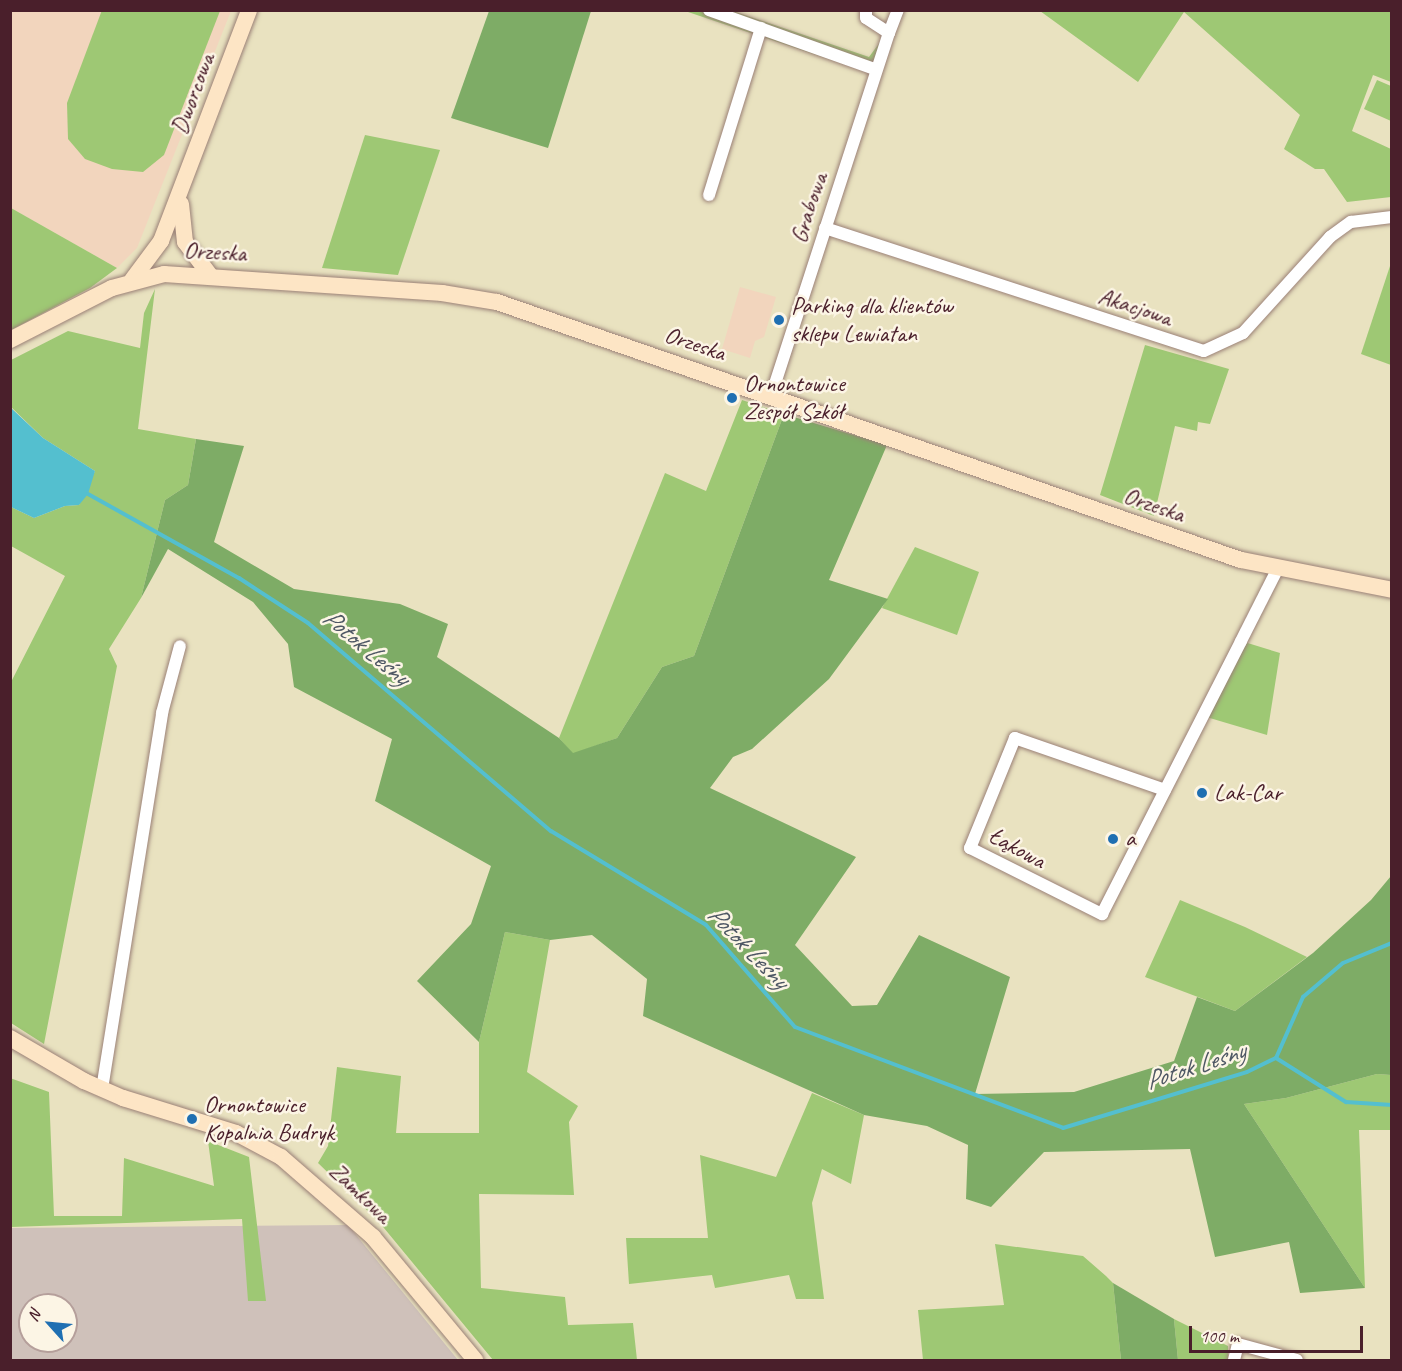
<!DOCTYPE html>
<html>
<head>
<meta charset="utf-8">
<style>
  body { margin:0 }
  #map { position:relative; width:1402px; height:1371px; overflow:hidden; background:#e9e2c0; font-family:Caveat,sans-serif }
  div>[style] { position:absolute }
  .built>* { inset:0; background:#f2d5bd }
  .industrial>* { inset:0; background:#cfc1ba }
  .green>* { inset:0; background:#9ec874 }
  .forest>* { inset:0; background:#7eac66 }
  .water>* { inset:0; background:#54bfcf }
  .stream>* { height:4px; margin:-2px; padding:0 2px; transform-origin:2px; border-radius:2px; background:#54bfcf }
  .roads { filter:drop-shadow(0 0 2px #9a8076) drop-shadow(0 0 2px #9a8076) }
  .street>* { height:12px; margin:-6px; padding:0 6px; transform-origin:6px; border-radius:6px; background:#fff }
  .secondary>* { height:16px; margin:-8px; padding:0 8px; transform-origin:8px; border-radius:8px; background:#fde5c5 }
  .dots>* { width:16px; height:16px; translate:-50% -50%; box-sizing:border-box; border:3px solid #fcf5e5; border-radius:50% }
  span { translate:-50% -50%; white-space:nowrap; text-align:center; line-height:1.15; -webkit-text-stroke:5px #fcf5e5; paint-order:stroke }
  .street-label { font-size:24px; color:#4a1f2b }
  .poi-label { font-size:24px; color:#4a1f2b }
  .left { translate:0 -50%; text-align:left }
  .water-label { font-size:26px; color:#4e5764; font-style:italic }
  .frame { position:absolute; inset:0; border:12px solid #4a1f2b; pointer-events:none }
  .north { position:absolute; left:18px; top:1293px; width:60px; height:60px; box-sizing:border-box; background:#fcf5e5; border:2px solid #b59f9b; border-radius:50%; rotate:297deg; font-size:16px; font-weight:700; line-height:24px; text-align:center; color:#4a1f2b }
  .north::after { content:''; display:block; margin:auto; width:21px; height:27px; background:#1f6fb2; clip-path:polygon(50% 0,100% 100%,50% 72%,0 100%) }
  .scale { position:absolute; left:1189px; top:1326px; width:174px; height:27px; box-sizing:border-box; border:3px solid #4a1f2b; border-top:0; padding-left:8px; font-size:18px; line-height:21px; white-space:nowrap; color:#4a1f2b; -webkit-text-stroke:4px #fcf5e5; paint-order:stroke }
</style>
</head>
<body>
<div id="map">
  <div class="built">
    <div style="clip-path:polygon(11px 11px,231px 11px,137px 248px,117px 268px,11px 208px)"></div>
    <div style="clip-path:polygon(740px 287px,776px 297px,764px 337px,755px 341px,750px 358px,722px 349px)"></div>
  </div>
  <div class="industrial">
    <div style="clip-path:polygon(evenodd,348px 1225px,458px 1360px,11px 1360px,10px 1228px,348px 1225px,30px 1305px,66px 1305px,66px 1341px,30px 1341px,30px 1305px)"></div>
  </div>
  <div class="green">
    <div style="clip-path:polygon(102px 10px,220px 11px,164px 155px,143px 172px,112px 169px,85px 159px,68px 139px,67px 103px)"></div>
    <div style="clip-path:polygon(1185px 10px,1391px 11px,1391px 82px,1373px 75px,1352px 131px,1391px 149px,1391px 197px,1347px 202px,1324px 169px,1315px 169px,1284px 149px,1300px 115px,1184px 12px,1138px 82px,1040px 11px)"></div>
    <div style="clip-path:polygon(685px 11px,733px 11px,869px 57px,886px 34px,875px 69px,864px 71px)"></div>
    <div style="clip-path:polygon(1377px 80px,1391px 86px,1391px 121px,1364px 109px)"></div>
    <div style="clip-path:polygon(365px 135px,440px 150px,398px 275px,322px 268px)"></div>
    <div style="clip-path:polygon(11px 208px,117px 268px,90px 288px,11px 330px)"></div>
    <div style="clip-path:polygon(1391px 263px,1392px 365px,1391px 365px,1361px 354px)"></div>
    <div style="clip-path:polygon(155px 289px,138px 429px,196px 439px,188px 485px,165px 500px,141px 598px,109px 649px,117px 666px,44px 1044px,11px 1023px,10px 684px,65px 576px,11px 546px,11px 507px,34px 518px,65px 506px,79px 505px,95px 471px,43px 438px,11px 407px,11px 360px,68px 331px,140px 348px,144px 313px)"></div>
    <div style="clip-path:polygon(1145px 345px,1229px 369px,1210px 424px,1198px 422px,1197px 431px,1175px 426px,1154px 516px,1100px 495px)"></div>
    <div style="clip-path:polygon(742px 400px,784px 414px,694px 656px,662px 667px,617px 738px,573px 754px,559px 738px,665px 473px,706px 491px)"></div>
    <div style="clip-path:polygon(915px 547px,979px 572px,957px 635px,882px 608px)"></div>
    <div style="clip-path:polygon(1241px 641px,1280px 653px,1267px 735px,1203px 716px)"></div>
    <div style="clip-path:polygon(1180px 900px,1245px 927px,1307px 957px,1235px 1011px,1145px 977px)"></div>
    <div style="clip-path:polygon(505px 932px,550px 940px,527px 1072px,578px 1106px,569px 1122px,574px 1195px,479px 1194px,481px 1288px,565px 1297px,568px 1325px,633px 1323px,637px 1360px,493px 1360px,379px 1222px,318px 1163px,328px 1146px,337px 1067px,401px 1076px,396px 1133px,479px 1133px,479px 1042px)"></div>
    <div style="clip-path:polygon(1377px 1074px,1391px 1075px,1391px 1130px,1359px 1130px,1365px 1288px,1244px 1104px,1286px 1098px)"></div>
    <div style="clip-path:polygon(10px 1078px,49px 1092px,54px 1216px,122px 1216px,124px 1158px,214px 1186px,208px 1141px,249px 1157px,266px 1301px,248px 1301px,242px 1219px,11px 1227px)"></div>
    <div style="clip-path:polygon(812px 1093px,864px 1115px,851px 1184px,822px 1169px,812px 1203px,824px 1299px,796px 1299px,789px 1275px,715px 1288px,712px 1275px,629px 1284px,626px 1238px,708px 1238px,700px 1155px,776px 1177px)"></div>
    <div style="clip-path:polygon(995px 1244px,1083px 1256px,1106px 1276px,1113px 1283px,1121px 1360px,923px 1360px,918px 1310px,1004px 1305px)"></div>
    <div style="clip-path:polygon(1174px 1319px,1228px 1346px,1228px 1360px,1178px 1360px)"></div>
  </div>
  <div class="forest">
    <div style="clip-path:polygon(489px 11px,591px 11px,548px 148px,451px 118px)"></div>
    <div style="clip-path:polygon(784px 414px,887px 445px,829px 580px,888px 599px,829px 679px,752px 749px,733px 757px,710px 788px,856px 857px,795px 945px,852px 1006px,877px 1005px,919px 935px,1010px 977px,975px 1094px,1074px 1092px,1174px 1061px,1197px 997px,1235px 1011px,1313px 953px,1371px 900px,1391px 876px,1391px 1075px,1377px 1074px,1286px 1098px,1244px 1104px,1365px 1288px,1300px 1293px,1289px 1242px,1215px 1257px,1190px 1149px,1044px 1152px,991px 1207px,966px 1199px,968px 1145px,927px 1126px,864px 1115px,643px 1016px,647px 979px,592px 935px,550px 940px,505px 932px,479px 1042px,417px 981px,471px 924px,491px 866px,375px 801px,392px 739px,294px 687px,288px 644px,253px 602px,168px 549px,141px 598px,165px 500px,188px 485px,196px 439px,244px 446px,214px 542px,294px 589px,400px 604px,448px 624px,437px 657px,559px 738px,573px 753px,617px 738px,662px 667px,694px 656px)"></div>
    <div style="clip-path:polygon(1113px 1283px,1174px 1319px,1178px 1360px,1121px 1360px)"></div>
  </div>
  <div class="water">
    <div style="clip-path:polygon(10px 407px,43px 438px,95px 471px,88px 494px,79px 505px,65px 506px,34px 518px,11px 507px)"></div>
  </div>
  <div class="stream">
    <div style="left:88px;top:494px;width:173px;rotate:29.1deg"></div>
    <div style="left:239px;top:578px;width:82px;rotate:33.1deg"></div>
    <div style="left:308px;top:623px;width:320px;rotate:40.6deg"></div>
    <div style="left:551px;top:831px;width:181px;rotate:31.2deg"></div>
    <div style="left:706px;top:925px;width:135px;rotate:48.9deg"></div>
    <div style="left:795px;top:1027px;width:286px;rotate:20.6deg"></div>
    <div style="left:1063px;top:1128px;width:192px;rotate:-16.9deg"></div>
    <div style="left:1247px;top:1072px;width:32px;rotate:-26deg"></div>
    <div style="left:1276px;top:1058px;width:83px;rotate:32.2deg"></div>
    <div style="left:1346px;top:1102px;width:46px;rotate:3.7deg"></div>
    <div style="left:1276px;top:1058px;width:67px;rotate:-66.1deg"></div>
    <div style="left:1303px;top:997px;width:52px;rotate:-40.4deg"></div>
    <div style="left:1343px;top:963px;width:53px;rotate:-22.2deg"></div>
  </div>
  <div class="roads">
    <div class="street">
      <div style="left:709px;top:10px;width:176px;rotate:19.6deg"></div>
      <div style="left:889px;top:33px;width:25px;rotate:-69deg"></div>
      <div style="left:709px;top:195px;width:175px;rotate:-72.7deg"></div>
      <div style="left:825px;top:228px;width:398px;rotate:18deg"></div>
      <div style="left:1204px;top:351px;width:43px;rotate:-24.8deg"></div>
      <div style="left:1243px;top:333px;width:130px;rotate:-47.8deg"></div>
      <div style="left:1330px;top:237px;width:26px;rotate:-36deg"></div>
      <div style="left:1351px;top:222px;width:41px;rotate:-7deg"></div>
      <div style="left:771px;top:396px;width:382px;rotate:-72deg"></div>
      <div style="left:889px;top:33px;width:27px;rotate:-147deg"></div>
      <div style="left:866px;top:18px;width:8px;rotate:-90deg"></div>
      <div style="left:1165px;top:790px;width:159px;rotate:-160.9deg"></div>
      <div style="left:1015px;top:738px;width:119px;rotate:112.2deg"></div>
      <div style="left:970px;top:848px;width:148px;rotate:26.6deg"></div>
      <div style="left:1102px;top:914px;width:306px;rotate:-63deg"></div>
      <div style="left:1241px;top:641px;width:80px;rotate:-63.1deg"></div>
      <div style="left:102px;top:1089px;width:381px;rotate:-80.9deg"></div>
      <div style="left:162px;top:713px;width:69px;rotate:-75deg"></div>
      <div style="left:1234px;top:1360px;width:16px;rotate:-76deg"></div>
      <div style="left:1238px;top:1344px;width:61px;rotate:15.2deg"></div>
    </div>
    <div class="secondary">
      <div style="left:181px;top:204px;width:38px;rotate:84deg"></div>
      <div style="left:185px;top:242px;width:41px;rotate:52.9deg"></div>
      <div style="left:132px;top:280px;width:49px;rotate:-53.4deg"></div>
      <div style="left:161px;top:241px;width:247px;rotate:-69.1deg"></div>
      <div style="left:10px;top:340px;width:114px;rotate:-27deg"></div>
      <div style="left:112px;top:288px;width:54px;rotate:-15.1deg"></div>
      <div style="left:164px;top:274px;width:279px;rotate:3.9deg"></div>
      <div style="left:442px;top:293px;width:56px;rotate:9.3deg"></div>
      <div style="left:497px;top:302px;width:787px;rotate:19.13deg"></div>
      <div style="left:1241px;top:560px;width:154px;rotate:11.2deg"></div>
      <div style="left:10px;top:1038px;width:86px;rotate:30.2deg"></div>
      <div style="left:84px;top:1081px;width:43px;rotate:23.6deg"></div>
      <div style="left:123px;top:1098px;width:118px;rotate:17.2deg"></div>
      <div style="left:236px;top:1133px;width:51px;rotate:28.1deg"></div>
      <div style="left:281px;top:1157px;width:122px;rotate:41deg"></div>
      <div style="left:373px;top:1237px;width:160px;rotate:50.3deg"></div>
    </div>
  </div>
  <div class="dots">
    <div style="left:779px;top:320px;background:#1f6fb2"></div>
    <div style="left:732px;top:398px;background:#1f6fb2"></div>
    <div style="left:1202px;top:793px;background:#1f6fb2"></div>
    <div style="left:1113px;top:839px;background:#1f6fb2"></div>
    <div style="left:192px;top:1119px;background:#1f6fb2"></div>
  </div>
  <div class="street-label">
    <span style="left:193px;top:94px;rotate:-70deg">Dworcowa</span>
    <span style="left:809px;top:208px;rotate:-72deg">Grabowa</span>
    <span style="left:215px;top:252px;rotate:3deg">Orzeska</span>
    <span style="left:1135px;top:307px;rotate:18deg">Akacjowa</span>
    <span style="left:695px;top:344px;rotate:19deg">Orzeska</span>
    <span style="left:1154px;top:505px;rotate:19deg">Orzeska</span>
    <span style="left:1017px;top:848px;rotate:29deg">Łąkowa</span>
    <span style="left:360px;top:1193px;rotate:43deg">Zamkowa</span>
  </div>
  <div class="poi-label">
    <span class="left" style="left:791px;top:320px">Parking dla klientów<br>sklepu Lewiatan</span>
    <span class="left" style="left:744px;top:398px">Ornontowice<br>Zespół Szkół</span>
    <span class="left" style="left:1214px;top:793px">Lak-Car</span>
    <span class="left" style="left:1125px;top:839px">a</span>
    <span class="left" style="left:204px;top:1119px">Ornontowice<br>Kopalnia Budryk</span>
  </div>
  <div class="water-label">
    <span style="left:366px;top:647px;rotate:40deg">Potok Leśny</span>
    <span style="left:748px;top:947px;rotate:46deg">Potok Leśny</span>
    <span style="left:1195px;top:1066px;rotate:-18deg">Potok Leśny</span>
  </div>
  <div class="frame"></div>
  <div class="north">N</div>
  <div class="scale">100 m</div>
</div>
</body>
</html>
